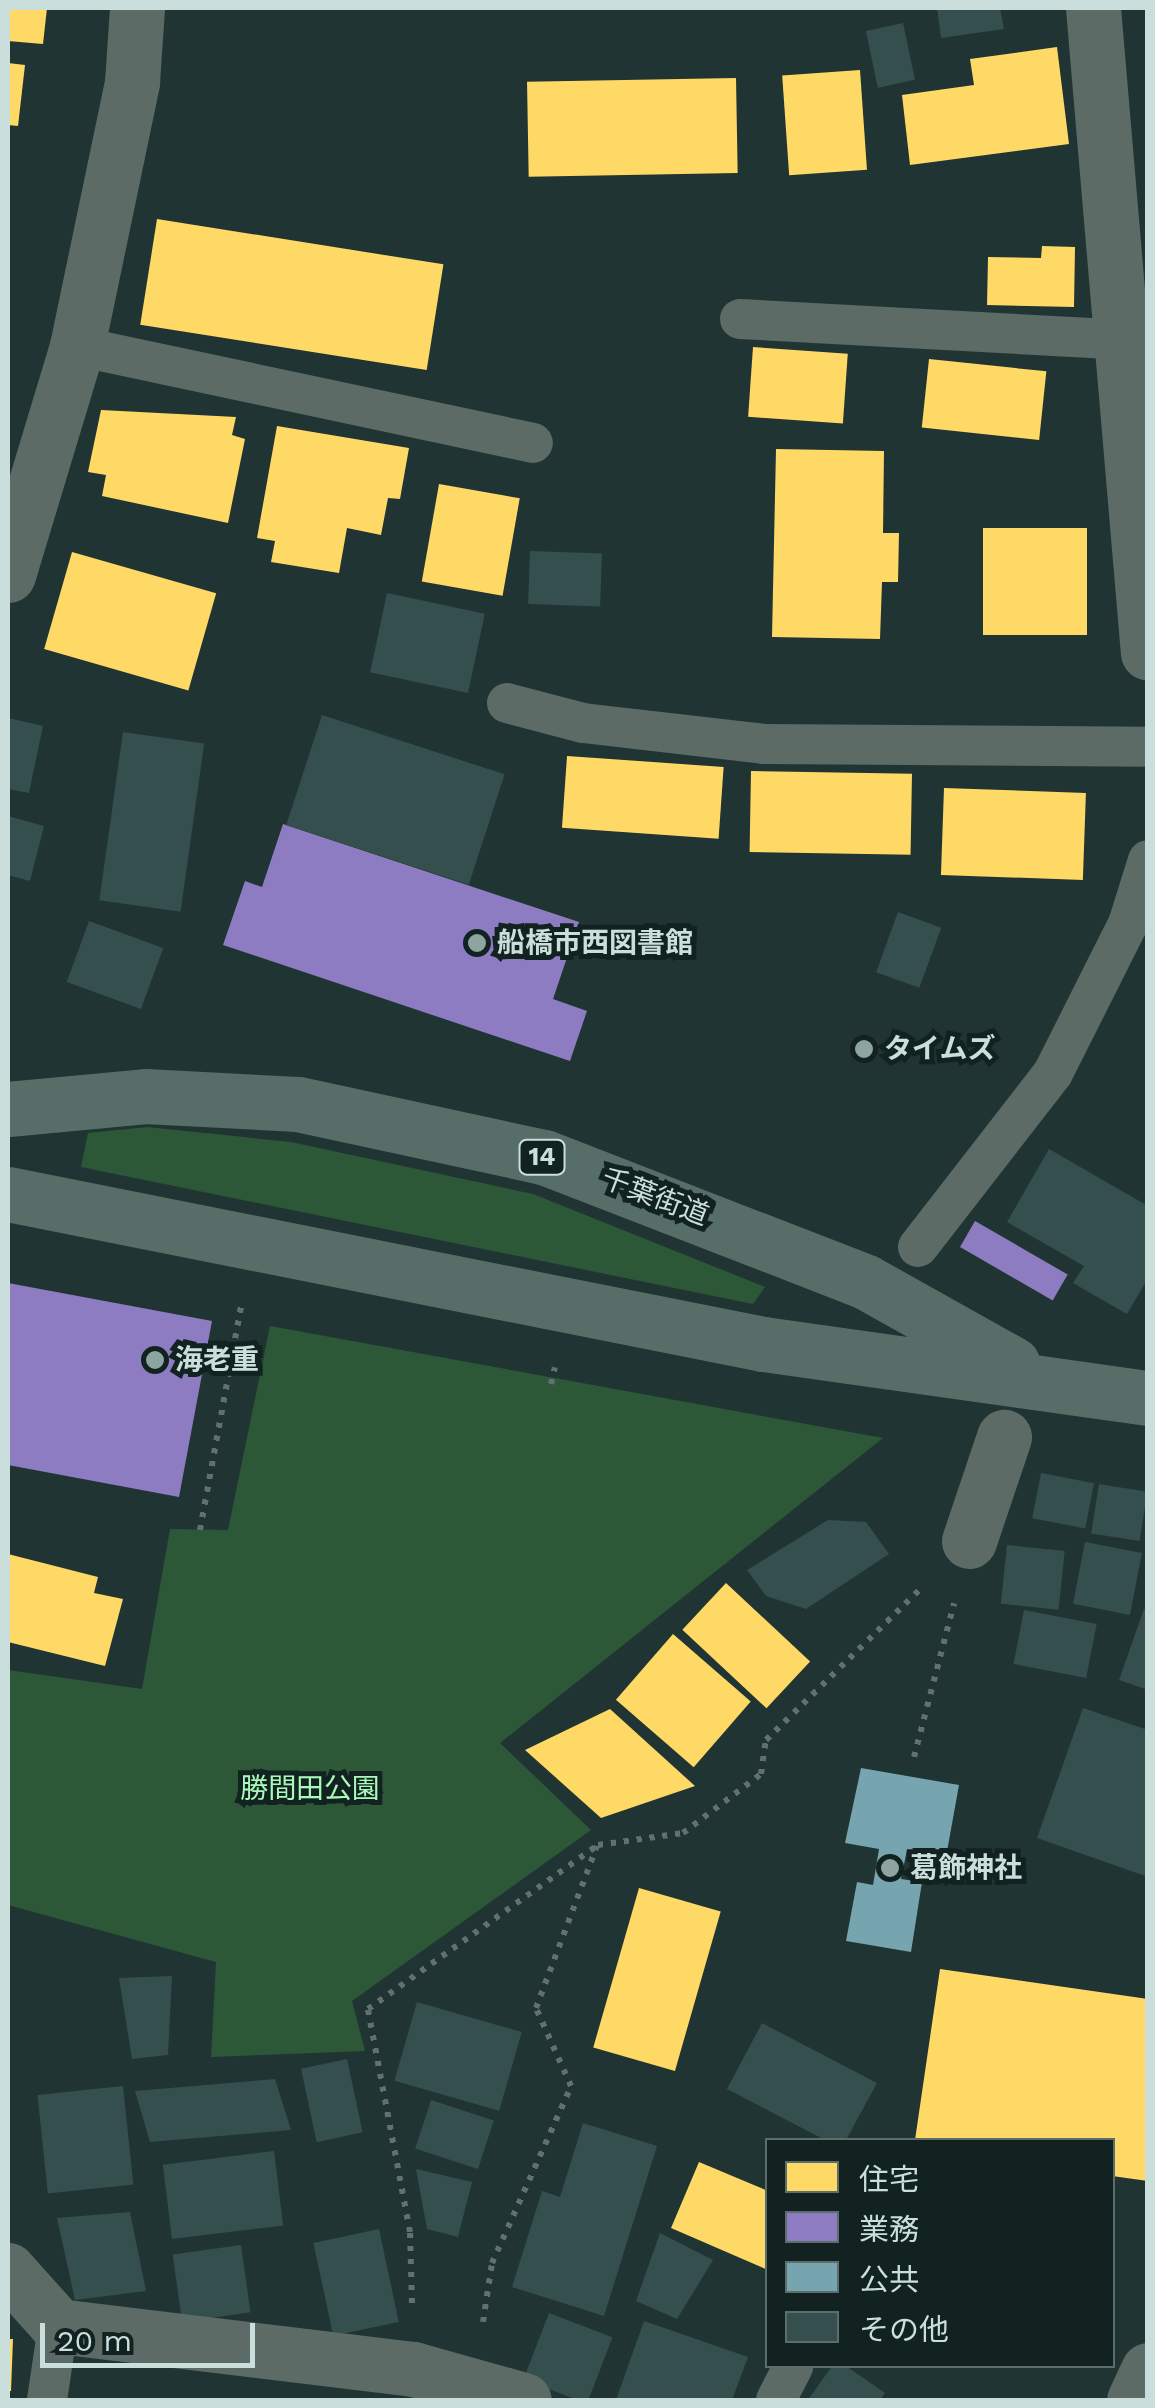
<!DOCTYPE html>
<html>
<head>
<meta charset="utf-8">
<style>
  body { margin:0 }
  #map { position:relative; width:1155px; height:2408px; overflow:hidden; background:#203533; font-family:"Work Sans","Noto Sans JP",sans-serif }
  div>[style] { position:absolute }
  .green>* { inset:0; background:#2c5838 }
  .homes>* { inset:0; background:#ffd966; transform-origin:0 0 }
  .offices>* { inset:0; background:#8e7cc3; transform-origin:0 0 }
  .public>* { inset:0; background:#76a5af }
  .building>* { inset:0; background:#354e4e; transform-origin:0 0 }
  .path>* { height:6px; margin-top:-3px; transform-origin:0; background:repeating-linear-gradient(90deg,#62716d 0 5px,transparent 0 13px) }
  .service>* { height:40px; margin:-20px; padding:0 20px; transform-origin:20px; border-radius:20px; background:#5c6b66 }
  .pedestrian>* { height:55px; margin:-27.5px; padding:0 27.5px; transform-origin:27.5px; border-radius:27.5px; background:#5c6b66 }
  .minor>* { height:55px; margin:-27.5px; padding:0 27.5px; transform-origin:27.5px; border-radius:27.5px; background:#5c6b66 }
  .trunk>* { height:55px; margin:-27.5px; padding:0 27.5px; transform-origin:27.5px; border-radius:27.5px; background:#576e68 }
  .dots>* { width:28px; height:28px; translate:-50% -50%; box-sizing:border-box; border:5px solid #112220; border-radius:50% }
  span { translate:-50% -50%; white-space:nowrap; text-align:center; line-height:1.15; -webkit-text-stroke:10px #112220; paint-order:stroke }
  .shield-label span { padding:2px 8px; background:#112220; border:2px solid; border-radius:8px; -webkit-text-stroke-width:0 }
  .shield-label { font-size:25px; color:#cadfdc; font-weight:700 }
  .poi-label { font-size:28px; color:#cadfdc; font-weight:700 }
  .left { translate:0 -50%; text-align:left }
  .street-label { font-size:28px; color:#cadfdc }
  .park-label { font-size:28px; color:#a9fab9 }
  .frame { position:absolute; inset:0; border:10px solid #cadfdc; pointer-events:none }
  .legend { position:absolute; left:765px; top:2138px; width:350px; height:230px; box-sizing:border-box; background:#112220; border:2px solid #5b6e6b; margin:0; padding:12px 18px; list-style:none; font-size:30px; color:#cadfdc }
  .legend li { display:flex; align-items:center; gap:20px; height:50px }
  .legend b { width:50px; border:2px solid #5b6e6b }
  .scale { position:absolute; left:40px; top:2323px; width:215px; height:45px; box-sizing:border-box; border:5px solid #cadfdc; border-top:0; padding-left:12px; font-size:30px; line-height:35px; white-space:nowrap; color:#cadfdc; -webkit-text-stroke:8px #112220; paint-order:stroke }
</style>
</head>
<body>
<div id="map">
  <div class="green">
    <div style="clip-path:polygon(147px 1127px,291px 1142px,533px 1194px,765px 1287px,753px 1304px,81px 1167px,88px 1133px)"></div>
    <div style="clip-path:polygon(270px 1326px,883px 1438px,500px 1743px,591px 1830px,352px 2001px,365px 2051px,211px 2057px,216px 1962px,8px 1905px,8px 1670px,142px 1689px,170px 1529px,228px 1530px)"></div>
  </div>
  <div class="homes">
    <div style="clip-path:polygon(8px 8px,47px 8px,43px 44px,8px 41px)"></div>
    <div style="clip-path:polygon(1057px 47px,1069px 144px,910px 165px,902px 95px,974px 85px,970px 59px)"></div>
    <div style="clip-path:polygon(8px 63px,25px 65px,18px 126px,8px 125px)"></div>
    <div style="left:860px;top:70px;width:100px;height:78px;rotate:86deg"></div>
    <div style="left:736px;top:78px;width:95px;height:209px;rotate:89deg"></div>
    <div style="left:157px;top:219px;width:290px;height:107px;rotate:9deg"></div>
    <div style="clip-path:polygon(1042px 246px,1075px 247px,1074px 307px,987px 305px,988px 257px,1041px 258px)"></div>
    <div style="left:753px;top:347px;width:95px;height:70px;rotate:4deg"></div>
    <div style="left:929px;top:359px;width:118px;height:69px;rotate:6deg"></div>
    <div style="clip-path:polygon(101px 410px,236px 417px,232px 435px,245px 439px,228px 523px,102px 496px,106px 475px,88px 472px)"></div>
    <div style="clip-path:polygon(277px 426px,409px 448px,400px 499px,388px 498px,381px 535px,347px 528px,339px 573px,271px 562px,275px 541px,257px 538px)"></div>
    <div style="clip-path:polygon(776px 449px,884px 451px,883px 533px,899px 533px,898px 582px,882px 582px,880px 639px,772px 637px)"></div>
    <div style="left:439px;top:484px;width:82px;height:99px;rotate:10deg"></div>
    <div style="left:983px;top:528px;width:104px;height:107px"></div>
    <div style="left:72px;top:552px;width:150px;height:101px;rotate:16deg"></div>
    <div style="left:567px;top:756px;width:157px;height:72px;rotate:4deg"></div>
    <div style="left:751px;top:771px;width:161px;height:81px;rotate:1deg"></div>
    <div style="left:944px;top:788px;width:142px;height:87px;rotate:2deg"></div>
    <div style="clip-path:polygon(8px 1554px,98px 1577px,94px 1593px,123px 1599px,105px 1666px,8px 1642px)"></div>
    <div style="left:726px;top:1583px;width:115px;height:64px;rotate:43deg"></div>
    <div style="left:673px;top:1634px;width:103px;height:87px;rotate:41deg"></div>
    <div style="clip-path:polygon(610px 1709px,695px 1786px,601px 1818px,525px 1750px)"></div>
    <div style="left:639px;top:1888px;width:85px;height:166px;rotate:16deg"></div>
    <div style="clip-path:polygon(940px 1969px,1148px 1999px,1148px 2181px,1112px 2176px,1112px 2140px,915px 2140px)"></div>
    <div style="clip-path:polygon(699px 2162px,768px 2191px,768px 2270px,671px 2228px)"></div>
    <div style="clip-path:polygon(8px 2339px,13px 2339px,11px 2391px,8px 2391px)"></div>
  </div>
  <div class="offices">
    <div style="clip-path:polygon(283px 824px,579px 922px,553px 999px,587px 1011px,570px 1061px,223px 945px,245px 881px,262px 887px)"></div>
    <div style="left:975px;top:1221px;width:107px;height:30px;rotate:30deg"></div>
    <div style="clip-path:polygon(8px 1283px,212px 1321px,179px 1497px,8px 1465px)"></div>
  </div>
  <div class="public">
    <div style="clip-path:polygon(861px 1768px,959px 1785px,946px 1857px,907px 1850px,901px 1879px,922px 1882px,911px 1952px,846px 1941px,857px 1882px,873px 1885px,879px 1849px,845px 1843px)"></div>
  </div>
  <div class="building">
    <div style="clip-path:polygon(937px 8px,1000px 8px,1004px 29px,941px 38px)"></div>
    <div style="left:903px;top:23px;width:58px;height:38px;rotate:78deg"></div>
    <div style="left:530px;top:551px;width:72px;height:53px;rotate:2deg"></div>
    <div style="left:387px;top:593px;width:100px;height:81px;rotate:12deg"></div>
    <div style="left:322px;top:715px;width:192px;height:116px;rotate:18deg"></div>
    <div style="clip-path:polygon(8px 718px,43px 726px,29px 793px,8px 789px)"></div>
    <div style="left:123px;top:732px;width:82px;height:170px;rotate:8deg"></div>
    <div style="clip-path:polygon(8px 816px,44px 826px,30px 881px,8px 875px)"></div>
    <div style="left:898px;top:912px;width:46px;height:64px;rotate:20deg"></div>
    <div style="left:89px;top:921px;width:79px;height:65px;rotate:20deg"></div>
    <div style="clip-path:polygon(1049px 1149px,1148px 1206px,1148px 1278px,1127px 1314px,1073px 1283px,1084px 1266px,1007px 1222px)"></div>
    <div style="left:1041px;top:1473px;width:54px;height:46px;rotate:11deg"></div>
    <div style="left:1099px;top:1484px;width:49px;height:50px;rotate:9deg"></div>
    <div style="clip-path:polygon(828px 1520px,866px 1522px,889px 1554px,806px 1609px,766px 1596px,747px 1570px)"></div>
    <div style="left:1085px;top:1542px;width:58px;height:63px;rotate:11deg"></div>
    <div style="left:1007px;top:1545px;width:58px;height:59px;rotate:6deg"></div>
    <div style="clip-path:polygon(1144px 1609px,1148px 1610px,1148px 1690px,1119px 1680px)"></div>
    <div style="left:1024px;top:1610px;width:74px;height:55px;rotate:11deg"></div>
    <div style="clip-path:polygon(1083px 1708px,1148px 1730px,1148px 1877px,1037px 1838px)"></div>
    <div style="clip-path:polygon(172px 1976px,168px 2055px,132px 2059px,119px 1978px)"></div>
    <div style="left:417px;top:2002px;width:109px;height:82px;rotate:16deg"></div>
    <div style="clip-path:polygon(762px 2023px,877px 2083px,846px 2140px,825px 2140px,727px 2089px)"></div>
    <div style="left:347px;top:2059px;width:75px;height:47px;rotate:78deg"></div>
    <div style="clip-path:polygon(275px 2079px,291px 2130px,150px 2142px,135px 2091px)"></div>
    <div style="left:123px;top:2086px;width:99px;height:86px;rotate:84deg"></div>
    <div style="left:431px;top:2100px;width:66px;height:51px;rotate:18deg"></div>
    <div style="clip-path:polygon(583px 2123px,657px 2146px,604px 2316px,512px 2287px,542px 2191px,560px 2197px)"></div>
    <div style="left:274px;top:2151px;width:75px;height:112px;rotate:83deg"></div>
    <div style="clip-path:polygon(416px 2169px,472px 2182px,458px 2237px,427px 2229px)"></div>
    <div style="clip-path:polygon(130px 2212px,146px 2291px,75px 2300px,57px 2218px)"></div>
    <div style="left:379px;top:2229px;width:95px;height:67px;rotate:78deg"></div>
    <div style="clip-path:polygon(660px 2233px,713px 2260px,677px 2319px,636px 2301px)"></div>
    <div style="left:241px;top:2245px;width:68px;height:69px;rotate:82deg"></div>
    <div style="left:549px;top:2313px;width:68px;height:71px;rotate:21deg"></div>
    <div style="clip-path:polygon(644px 2321px,748px 2357px,732px 2400px,616px 2400px)"></div>
    <div style="clip-path:polygon(832px 2366px,846px 2366px,885px 2393px,880px 2400px,808px 2400px)"></div>
  </div>
  <div class="path">
    <div style="left:551px;top:1384px;width:17px;rotate:-77deg"></div>
    <div style="left:200px;top:1530px;width:228px;rotate:-79.6deg"></div>
    <div style="left:914px;top:1757px;width:159px;rotate:-75.4deg"></div>
    <div style="left:412px;top:2303px;width:71px;rotate:-91.6deg"></div>
    <div style="left:410px;top:2232px;width:227px;rotate:-100.7deg"></div>
    <div style="left:368px;top:2009px;width:282px;rotate:-35.5deg"></div>
    <div style="left:598px;top:1845px;width:86px;rotate:-8deg"></div>
    <div style="left:683px;top:1833px;width:98px;rotate:-37.1deg"></div>
    <div style="left:761px;top:1774px;width:34px;rotate:-82deg"></div>
    <div style="left:766px;top:1740px;width:220px;rotate:-44.4deg"></div>
    <div style="left:483px;top:2322px;width:60px;rotate:-81.3deg"></div>
    <div style="left:492px;top:2263px;width:194px;rotate:-65.9deg"></div>
    <div style="left:571px;top:2086px;width:85px;rotate:-114.2deg"></div>
    <div style="left:536px;top:2008px;width:173px;rotate:-69.4deg"></div>
  </div>
  <div class="service">
    <div style="left:740px;top:319px;width:384px;rotate:3.1deg"></div>
    <div style="left:77px;top:346px;width:466px;rotate:12deg"></div>
    <div style="left:507px;top:703px;width:79px;rotate:14.7deg"></div>
    <div style="left:583px;top:723px;width:182px;rotate:6.6deg"></div>
    <div style="left:764px;top:744px;width:384px;rotate:0.4deg"></div>
    <div style="left:918px;top:1247px;width:220px;rotate:-52.2deg"></div>
    <div style="left:1053px;top:1073px;width:167px;rotate:-63.3deg"></div>
    <div style="left:1128px;top:924px;width:67px;rotate:-72.6deg"></div>
    <div style="left:47px;top:2400px;width:75px;rotate:-81.5deg"></div>
    <div style="left:776px;top:2400px;width:38px;rotate:-63deg"></div>
  </div>
  <div class="pedestrian">
    <div style="left:969px;top:1541px;width:110px;rotate:-71.4deg"></div>
  </div>
  <div class="minor">
    <div style="left:1093px;top:8px;width:647px;rotate:85.13deg"></div>
    <div style="left:8px;top:575px;width:239px;rotate:-73.2deg"></div>
    <div style="left:77px;top:346px;width:270px;rotate:-78.2deg"></div>
    <div style="left:132px;top:82px;width:74px;rotate:-86.1deg"></div>
    <div style="left:8px;top:2270px;width:75px;rotate:48.2deg"></div>
    <div style="left:58px;top:2326px;width:358px;rotate:6.9deg"></div>
    <div style="left:413px;top:2369px;width:115px;rotate:15.6deg"></div>
    <div style="left:1134px;top:2400px;width:33px;rotate:-65deg"></div>
  </div>
  <div class="trunk">
    <div style="left:8px;top:1109px;width:138px;rotate:-5.4deg"></div>
    <div style="left:145px;top:1096px;width:153px;rotate:3deg"></div>
    <div style="left:298px;top:1104px;width:252px;rotate:12.2deg"></div>
    <div style="left:544px;top:1157px;width:345px;rotate:21.2deg"></div>
    <div style="left:866px;top:1282px;width:168px;rotate:29.2deg"></div>
    <div style="left:8px;top:1194px;width:770px;rotate:11.24deg"></div>
    <div style="left:763px;top:1344px;width:389px;rotate:8deg"></div>
  </div>
  <div class="dots">
    <div style="left:477px;top:943px;background:#8ea4a1"></div>
    <div style="left:864px;top:1049px;background:#8ea4a1"></div>
    <div style="left:155px;top:1360px;background:#8ea4a1"></div>
    <div style="left:890px;top:1868px;background:#8ea4a1"></div>
  </div>
  <div class="shield-label">
    <span style="left:542px;top:1157px">14</span>
  </div>
  <div class="poi-label">
    <span class="left" style="left:497px;top:943px">船橋市西図書館</span>
    <span class="left" style="left:884px;top:1049px">タイムズ</span>
    <span class="left" style="left:175px;top:1360px">海老重</span>
    <span class="left" style="left:910px;top:1868px">葛飾神社</span>
  </div>
  <div class="street-label">
    <span style="left:655px;top:1197px;rotate:21deg">千葉街道</span>
  </div>
  <div class="park-label">
    <span style="left:310px;top:1789px">勝間田公園</span>
  </div>
  <div class="frame"></div>
  <ul class="legend">
  <li><b style="height:28px;background:#ffd966"></b>住宅</li>
  <li><b style="height:28px;background:#8e7cc3"></b>業務</li>
  <li><b style="height:28px;background:#76a5af"></b>公共</li>
  <li><b style="height:28px;background:#354e4e"></b>その他</li>
  </ul>
  <div class="scale">20 m</div>
</div>
</body>
</html>
